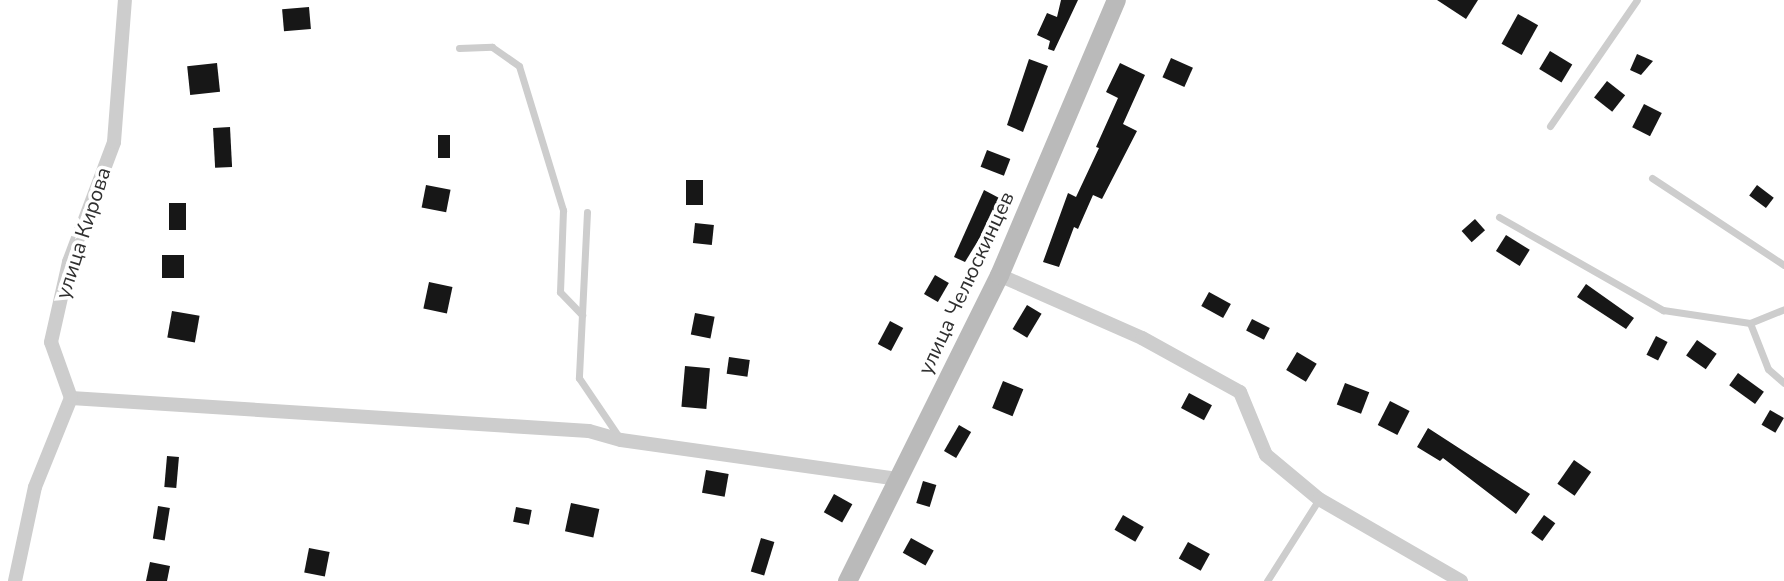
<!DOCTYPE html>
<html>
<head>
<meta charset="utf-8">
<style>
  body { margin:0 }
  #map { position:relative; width:1784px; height:581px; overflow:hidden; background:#fff; font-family:"Nunito Sans",sans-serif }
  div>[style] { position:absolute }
  .building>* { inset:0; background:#171717; transform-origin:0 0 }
  .lane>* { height:7px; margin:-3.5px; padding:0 3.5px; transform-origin:3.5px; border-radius:3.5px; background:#cdcdcd }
  .street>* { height:14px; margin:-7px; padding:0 7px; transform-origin:7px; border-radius:7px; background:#cdcdcd }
  .secondary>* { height:19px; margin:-9.5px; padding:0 9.5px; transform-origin:9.5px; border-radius:9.5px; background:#bababa }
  span { translate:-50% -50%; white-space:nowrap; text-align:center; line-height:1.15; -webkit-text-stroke:7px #fff; paint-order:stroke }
  .street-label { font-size:21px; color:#303030 }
</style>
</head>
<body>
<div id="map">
  <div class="building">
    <div style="clip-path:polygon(1061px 0,1078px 0,1054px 51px,1048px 49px,1050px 41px,1037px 35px,1047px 13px,1057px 17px)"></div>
    <div style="clip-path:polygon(1437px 0,1478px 0,1466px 19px)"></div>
    <div style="left:309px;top:7px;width:22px;height:27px;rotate:85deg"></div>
    <div style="left:1518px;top:14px;width:23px;height:34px;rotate:29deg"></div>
    <div style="left:1550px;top:51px;width:26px;height:21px;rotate:31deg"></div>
    <div style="clip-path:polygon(1637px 54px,1653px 61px,1641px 75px,1630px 70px)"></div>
    <div style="left:1171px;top:58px;width:24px;height:21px;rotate:24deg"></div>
    <div style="clip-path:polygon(1029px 59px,1048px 66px,1023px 132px,1007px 125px)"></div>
    <div style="left:217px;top:63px;width:29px;height:30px;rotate:84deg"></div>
    <div style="clip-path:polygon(1120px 63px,1145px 75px,1123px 124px,1137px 131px,1102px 199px,1093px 195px,1078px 229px,1074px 227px,1059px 267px,1043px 262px,1068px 193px,1076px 197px,1099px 148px,1096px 147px,1118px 98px,1106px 92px)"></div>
    <div style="left:1607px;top:81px;width:23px;height:21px;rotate:38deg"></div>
    <div style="left:1644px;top:104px;width:20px;height:26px;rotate:27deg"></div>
    <div style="left:230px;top:127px;width:40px;height:17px;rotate:87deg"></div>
    <div style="left:438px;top:135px;width:12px;height:23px"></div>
    <div style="left:987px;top:150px;width:25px;height:18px;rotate:21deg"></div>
    <div style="left:703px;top:180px;width:25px;height:17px;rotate:90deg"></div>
    <div style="left:426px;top:185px;width:25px;height:23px;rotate:11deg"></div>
    <div style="left:1757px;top:185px;width:21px;height:13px;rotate:37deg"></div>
    <div style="clip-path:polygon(984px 190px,1003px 200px,965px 262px,954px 257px)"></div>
    <div style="left:169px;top:203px;width:17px;height:27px"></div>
    <div style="left:1475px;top:219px;width:15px;height:18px;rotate:48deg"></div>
    <div style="left:695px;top:223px;width:19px;height:20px;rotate:6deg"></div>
    <div style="left:1506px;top:235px;width:28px;height:19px;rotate:32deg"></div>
    <div style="left:162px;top:255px;width:22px;height:23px"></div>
    <div style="left:935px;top:275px;width:16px;height:22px;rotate:30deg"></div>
    <div style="left:429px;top:282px;width:24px;height:27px;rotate:12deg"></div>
    <div style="clip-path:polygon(1586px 284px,1634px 318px,1626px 329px,1577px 297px)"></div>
    <div style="left:1209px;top:292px;width:25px;height:16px;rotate:29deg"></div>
    <div style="left:1027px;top:305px;width:17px;height:28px;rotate:31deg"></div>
    <div style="left:172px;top:311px;width:28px;height:27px;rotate:10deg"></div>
    <div style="left:695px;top:313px;width:20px;height:22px;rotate:11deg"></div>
    <div style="left:1252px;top:319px;width:20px;height:13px;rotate:27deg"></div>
    <div style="left:890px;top:321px;width:15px;height:26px;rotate:28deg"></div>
    <div style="left:1656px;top:336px;width:13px;height:21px;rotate:27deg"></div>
    <div style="left:1697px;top:340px;width:24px;height:19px;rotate:35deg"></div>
    <div style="left:1297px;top:352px;width:23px;height:21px;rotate:31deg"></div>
    <div style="left:729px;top:357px;width:21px;height:17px;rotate:8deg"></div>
    <div style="left:685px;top:366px;width:25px;height:41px;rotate:5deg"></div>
    <div style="left:1738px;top:373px;width:32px;height:15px;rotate:36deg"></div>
    <div style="left:1003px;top:381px;width:22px;height:29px;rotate:22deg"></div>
    <div style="left:1345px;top:383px;width:26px;height:23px;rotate:21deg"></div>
    <div style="left:1189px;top:393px;width:26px;height:17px;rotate:28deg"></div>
    <div style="left:1390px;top:401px;width:22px;height:27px;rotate:27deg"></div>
    <div style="left:1770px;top:410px;width:16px;height:17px;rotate:30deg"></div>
    <div style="left:959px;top:425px;width:14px;height:30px;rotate:30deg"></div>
    <div style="clip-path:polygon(1428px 428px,1530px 494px,1516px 514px,1443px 458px,1440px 461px,1417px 447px)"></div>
    <div style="left:167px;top:456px;width:12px;height:31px;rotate:5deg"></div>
    <div style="left:1574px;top:460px;width:21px;height:29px;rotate:35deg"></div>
    <div style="left:706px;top:470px;width:23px;height:23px;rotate:10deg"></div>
    <div style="left:923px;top:481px;width:14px;height:23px;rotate:17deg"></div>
    <div style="left:834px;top:494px;width:21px;height:21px;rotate:29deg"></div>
    <div style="left:571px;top:503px;width:29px;height:29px;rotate:12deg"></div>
    <div style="left:158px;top:506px;width:12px;height:33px;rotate:9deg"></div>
    <div style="left:516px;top:507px;width:16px;height:15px;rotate:11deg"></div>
    <div style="left:1123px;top:515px;width:24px;height:17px;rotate:30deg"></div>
    <div style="left:1544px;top:515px;width:14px;height:22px;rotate:36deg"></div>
    <div style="left:761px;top:538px;width:14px;height:35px;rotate:17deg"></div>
    <div style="left:911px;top:538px;width:26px;height:17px;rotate:29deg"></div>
    <div style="left:1188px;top:542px;width:25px;height:19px;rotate:29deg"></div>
    <div style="left:309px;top:548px;width:21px;height:25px;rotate:11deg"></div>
    <div style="clip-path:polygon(150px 562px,170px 566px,167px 581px,146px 581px)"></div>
  </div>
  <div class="lane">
    <div style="left:459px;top:48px;width:33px;rotate:-2deg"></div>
    <div style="left:492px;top:47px;width:33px;rotate:35deg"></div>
    <div style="left:519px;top:66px;width:151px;rotate:73deg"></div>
    <div style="left:563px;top:210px;width:82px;rotate:92.1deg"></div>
    <div style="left:560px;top:292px;width:32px;rotate:46deg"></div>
    <div style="left:1550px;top:126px;width:153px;rotate:-55.4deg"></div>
    <div style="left:1652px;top:178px;width:158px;rotate:33.4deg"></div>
    <div style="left:587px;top:212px;width:166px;rotate:92.8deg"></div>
    <div style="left:579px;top:378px;width:71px;rotate:55.9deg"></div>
    <div style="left:1499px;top:217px;width:189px;rotate:29.6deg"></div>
    <div style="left:1663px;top:310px;width:88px;rotate:8.5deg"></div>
    <div style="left:1750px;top:323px;width:49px;rotate:68.6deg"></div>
    <div style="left:1768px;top:369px;width:21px;rotate:41deg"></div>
    <div style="left:1750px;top:323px;width:37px;rotate:-22deg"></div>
    <div style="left:1267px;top:581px;width:97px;rotate:-57.6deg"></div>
  </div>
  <div class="street">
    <div style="left:999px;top:275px;width:156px;rotate:23.8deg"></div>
    <div style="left:1142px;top:338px;width:112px;rotate:28.9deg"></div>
    <div style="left:1240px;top:392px;width:68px;rotate:67.6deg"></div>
    <div style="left:1266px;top:455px;width:69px;rotate:39.7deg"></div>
    <div style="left:1319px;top:499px;width:164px;rotate:30deg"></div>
    <div style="left:71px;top:398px;width:519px;rotate:3.65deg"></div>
    <div style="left:589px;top:431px;width:33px;rotate:16deg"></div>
    <div style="left:621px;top:440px;width:279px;rotate:8deg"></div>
    <div style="left:15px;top:581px;width:96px;rotate:-78deg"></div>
    <div style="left:35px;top:487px;width:96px;rotate:-68deg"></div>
    <div style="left:71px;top:398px;width:59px;rotate:-109.7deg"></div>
    <div style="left:51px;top:342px;width:82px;rotate:-77.3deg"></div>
    <div style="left:69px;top:262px;width:128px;rotate:-69.4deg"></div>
    <div style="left:114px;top:142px;width:142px;rotate:-85.6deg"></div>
  </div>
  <div class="secondary">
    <div style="left:847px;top:581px;width:342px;rotate:-63.6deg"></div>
    <div style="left:999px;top:275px;width:299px;rotate:-67deg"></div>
  </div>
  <div class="street-label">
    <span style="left:83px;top:233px;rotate:-72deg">улица Кирова</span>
    <span style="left:966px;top:283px;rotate:-65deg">улица Челюскинцев</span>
  </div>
</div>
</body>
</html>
